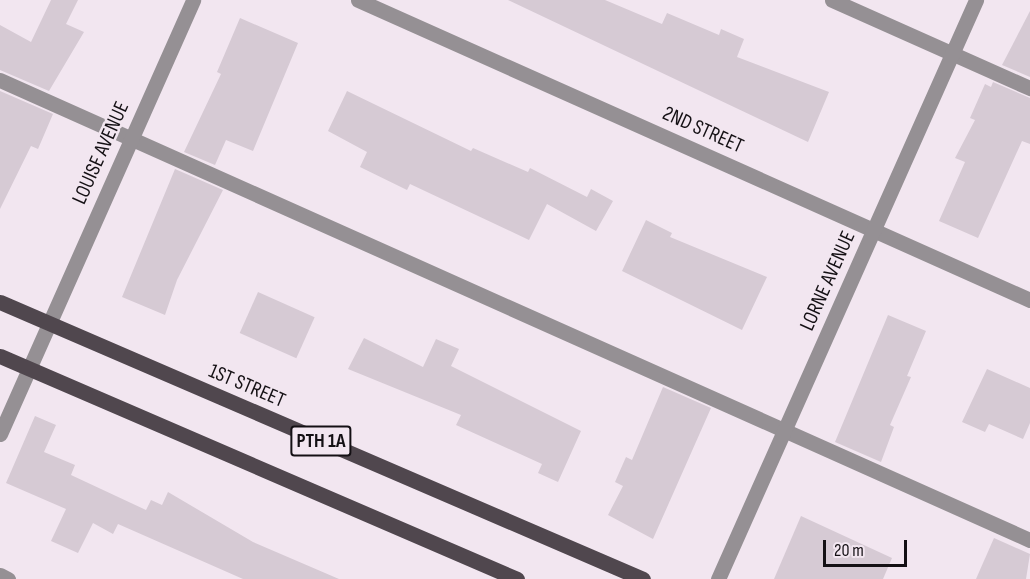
<!DOCTYPE html>
<html>
<head>
<meta charset="utf-8">
<style>
  body { margin:0 }
  #map { position:relative; width:1030px; height:579px; overflow:hidden; background:#f2e6f0; font-family:"Sofia Sans Condensed",sans-serif }
  div>[style] { position:absolute }
  .building>* { inset:0; background:#d6cad4; transform-origin:0 0 }
  .minor>* { height:15px; margin:-7.5px; padding:0 7.5px; transform-origin:7.5px; border-radius:7.5px; background:#959094 }
  .major>* { height:15px; margin:-7.5px; padding:0 7.5px; transform-origin:7.5px; border-radius:7.5px; background:#50474e }
  span { translate:-50% -50%; white-space:nowrap; text-align:center; line-height:1.15; -webkit-text-stroke:5px #f2e6f0; paint-order:stroke }
  .shield-label span { padding:2px 4px; background:#f2e6f0; border:2px solid; border-radius:4px; -webkit-text-stroke-width:0 }
  .shield-label { font-size:20px; color:#141014; font-weight:700 }
  .street-label { font-size:21px; color:#141014 }
  .scale { position:absolute; left:823px; top:540px; width:84px; height:27px; box-sizing:border-box; border:3px solid #141014; border-top:0; padding-left:8px; font-size:18px; line-height:21px; white-space:nowrap; color:#141014; -webkit-text-stroke:4px #f2e6f0; paint-order:stroke }
</style>
</head>
<body>
<div id="map">
  <div class="building">
    <div style="clip-path:polygon(51px 0,78px 0,66px 24px,84px 32px,49px 91px,0 70px,0 25px,31px 42px)"></div>
    <div style="clip-path:polygon(508px 0,605px 0,662px 24px,667px 13px,719px 35px,721px 29px,744px 39px,737px 57px,829px 92px,808px 142px)"></div>
    <div style="clip-path:polygon(1030px 11px,1030px 77px,1002px 65px)"></div>
    <div style="clip-path:polygon(240px 18px,298px 43px,253px 151px,226px 140px,215px 165px,184px 152px,221px 74px,217px 72px)"></div>
    <div style="clip-path:polygon(993px 82px,1030px 98px,1030px 144px,1022px 141px,978px 238px,939px 221px,965px 162px,955px 158px,975px 120px,970px 118px,985px 84px,991px 87px)"></div>
    <div style="clip-path:polygon(0 91px,53px 114px,38px 149px,31px 146px,0 209px)"></div>
    <div style="clip-path:polygon(347px 91px,471px 151px,473px 148px,528px 172px,530px 168px,587px 197px,591px 189px,613px 201px,596px 231px,547px 204px,529px 240px,410px 184px,407px 190px,360px 167px,367px 152px,328px 131px)"></div>
    <div style="clip-path:polygon(175px 169px,223px 190px,177px 280px,165px 315px,122px 297px)"></div>
    <div style="clip-path:polygon(646px 220px,672px 233px,670px 237px,767px 277px,742px 330px,622px 271px)"></div>
    <div style="left:258px;top:292px;width:62px;height:45px;rotate:24deg"></div>
    <div style="clip-path:polygon(888px 315px,926px 331px,907px 376px,911px 377px,890px 425px,894px 427px,881px 462px,835px 442px)"></div>
    <div style="clip-path:polygon(364px 338px,423px 367px,436px 339px,459px 349px,451px 366px,581px 431px,558px 482px,538px 473px,542px 464px,456px 425px,461px 415px,348px 369px)"></div>
    <div style="clip-path:polygon(987px 369px,1030px 388px,1030px 423px,1023px 439px,989px 424px,985px 432px,962px 422px)"></div>
    <div style="clip-path:polygon(663px 387px,711px 408px,653px 539px,608px 515px,623px 486px,615px 482px,626px 457px,632px 460px)"></div>
    <div style="clip-path:polygon(35px 416px,56px 425px,44px 452px,75px 465px,71px 475px,146px 510px,151px 500px,162px 505px,168px 492px,253px 542px,339px 579px,243px 579px,118px 524px,113px 534px,93px 523px,78px 553px,51px 541px,66px 509px,6px 483px)"></div>
    <div style="clip-path:polygon(801px 516px,892px 558px,883px 579px,774px 579px)"></div>
    <div style="clip-path:polygon(994px 538px,1030px 554px,1026px 579px,976px 579px)"></div>
  </div>
  <div class="minor">
    <div style="left:358px;top:0;width:736px;rotate:24.06deg"></div>
    <div style="left:832px;top:0;width:217px;rotate:24deg"></div>
    <div style="left:0;top:80px;width:1128px;rotate:24.07deg"></div>
    <div style="left:0;top:434px;width:475px;rotate:-66deg"></div>
    <div style="left:0;top:575px;width:9px;rotate:27deg"></div>
    <div style="left:718px;top:579px;width:634px;rotate:-65.98deg"></div>
  </div>
  <div class="major">
    <div style="left:0;top:302px;width:700px;rotate:23.31deg"></div>
    <div style="left:0;top:356px;width:563px;rotate:23.33deg"></div>
  </div>
  <div class="shield-label">
    <span style="left:321px;top:441px">PTH 1A</span>
  </div>
  <div class="street-label">
    <span style="left:703px;top:130px;rotate:24deg">2ND STREET</span>
    <span style="left:101px;top:153px;rotate:-66deg">LOUISE AVENUE</span>
    <span style="left:828px;top:281px;rotate:-66deg">LORNE AVENUE</span>
    <span style="left:247px;top:386px;rotate:23deg">1ST STREET</span>
  </div>
  <div class="scale">20 m</div>
</div>
</body>
</html>
